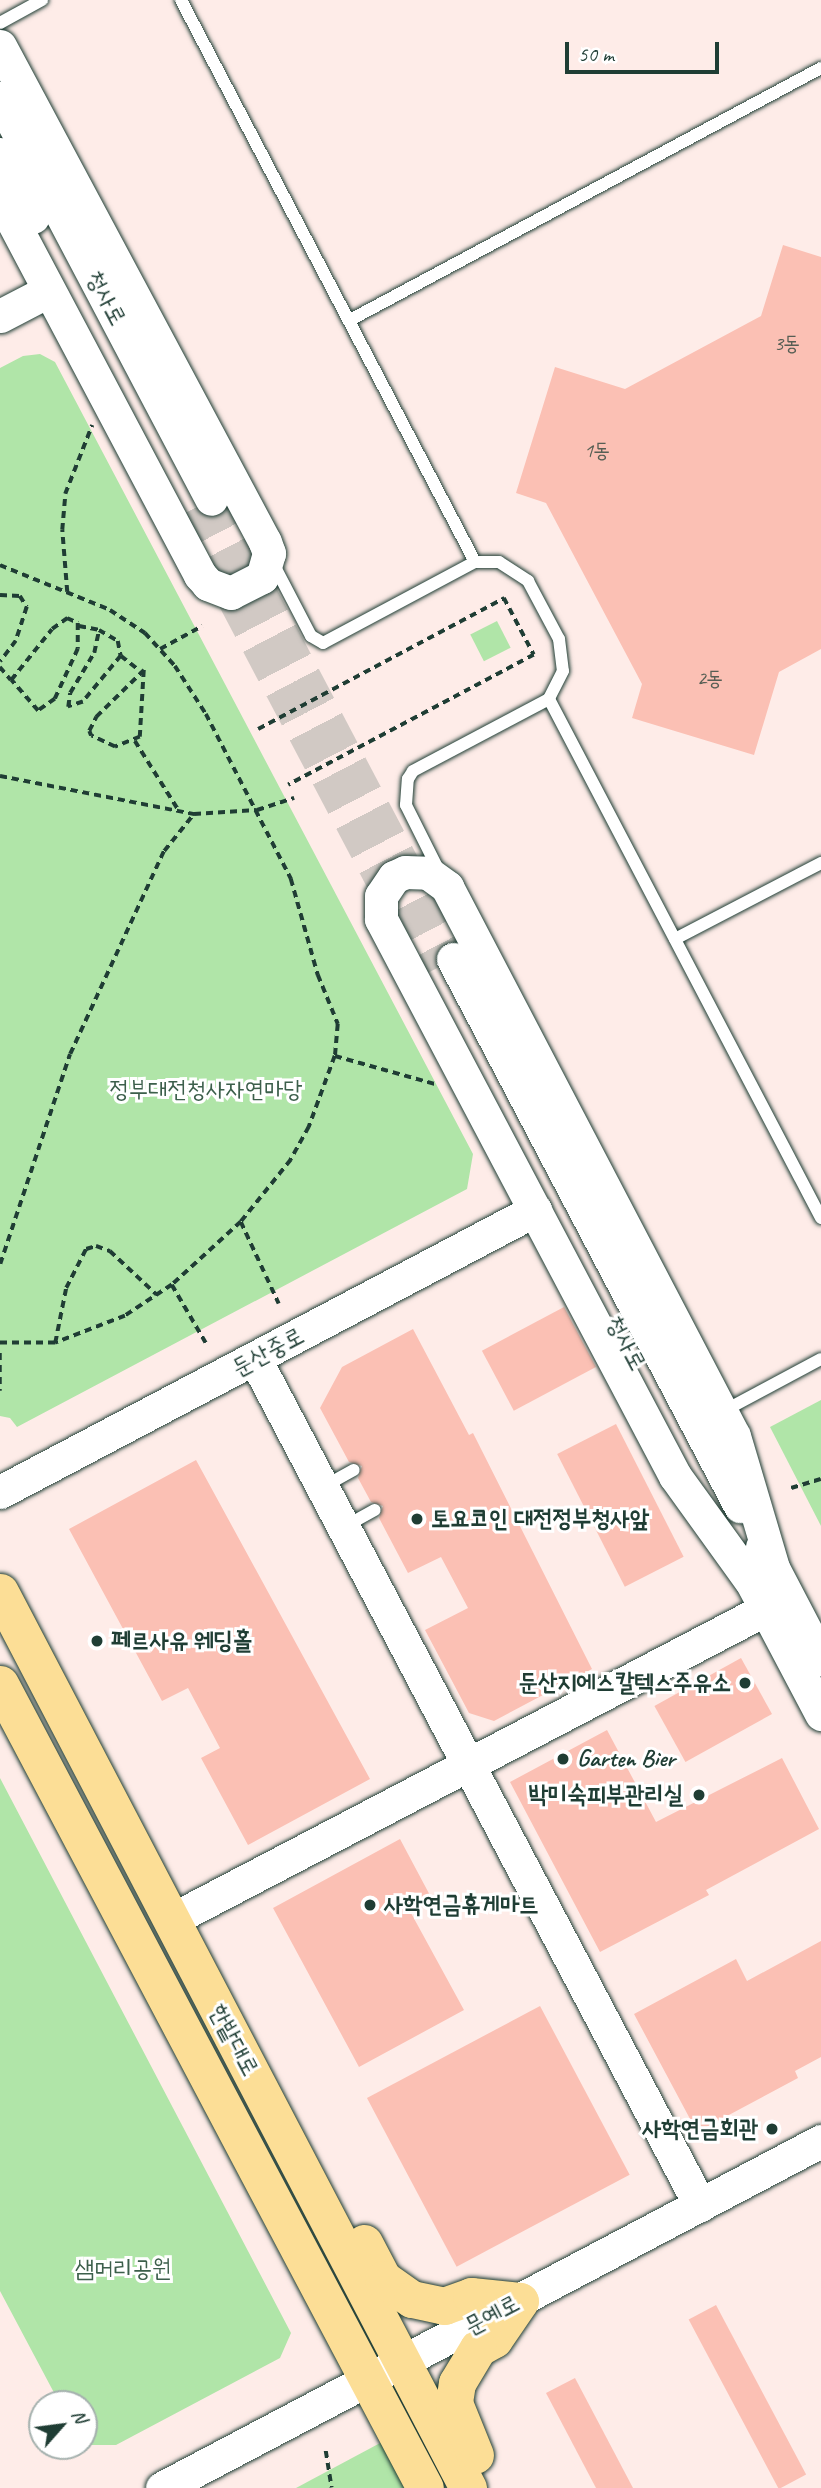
<!DOCTYPE html>
<html>
<head>
<meta charset="utf-8">
<style>
  body { margin:0 }
  #map { position:relative; width:821px; height:2488px; overflow:hidden; background:#feece8; font-family:Caveat,"Poor Story",sans-serif }
  div>[style] { position:absolute }
  .green>* { inset:0; background:#b0e5a8; transform-origin:0 0 }
  .building>* { inset:0; background:#fbc0b4; transform-origin:0 0 }
  .secondary-tunnel>* { height:33px; margin-top:-16.5px; transform-origin:0; background:repeating-linear-gradient(90deg,#d1c9c4 0 33px,transparent 0 50px) }
  .path>* { height:3.5px; margin-top:-1.75px; transform-origin:0; background:repeating-linear-gradient(90deg,#1f3d34 0 7px,transparent 0 12px) }
  .roads { filter:drop-shadow(0 0 2px #1f3d34) drop-shadow(0 0 2px #1f3d34) }
  .lane>* { height:12px; margin:-6px; padding:0 6px; transform-origin:6px; border-radius:6px; background:#fff }
  .secondary>* { height:33px; margin:-16.5px; padding:0 16.5px; transform-origin:16.5px; border-radius:16.5px; background:#fff }
  .primary>* { height:37px; margin:-18.5px; padding:0 18.5px; transform-origin:18.5px; border-radius:18.5px; background:#fcde96 }
  .dots>* { width:19px; height:19px; translate:-50% -50%; box-sizing:border-box; border:4px solid #fff; border-radius:50% }
  span { translate:-50% -50%; white-space:nowrap; text-align:center; line-height:1.15; -webkit-text-stroke:6px #fff; paint-order:stroke }
  .number-label { font-size:21px; color:#565e54 }
  .number-label span { -webkit-text-stroke-width:0 }
  .street-label { font-size:24px; color:#1f3d34 }
  .park-label { font-size:24px; color:#3c5f4b }
  .poi-label { font-size:24px; color:#1f3d34; font-weight:700 }
  .left { translate:0 -50%; text-align:left }
  .right { translate:-100% -50%; text-align:right }
  .north { position:absolute; left:28px; top:2390px; width:70px; height:70px; box-sizing:border-box; background:#fff; border:2px solid #a5b1ae; border-radius:50%; rotate:62deg; font-size:19px; font-weight:700; line-height:28px; text-align:center; color:#1f3d34 }
  .north::after { content:''; display:block; margin:auto; width:24px; height:32px; background:#1f3d34; clip-path:polygon(50% 0,100% 100%,50% 72%,0 100%) }
  .scale { position:absolute; left:565px; top:42px; width:154px; height:32px; box-sizing:border-box; border:4px solid #1f3d34; border-top:0; padding-left:9px; font-size:21px; line-height:24px; white-space:nowrap; color:#1f3d34; -webkit-text-stroke:5px #fff; paint-order:stroke }
</style>
</head>
<body>
<div id="map">
  <div class="green">
    <div style="clip-path:polygon(40px 354px,55px 362px,473px 1154px,467px 1189px,17px 1427px,10px 1418px,0 1416px,0 368px,23px 356px)"></div>
    <div style="left:497px;top:621px;width:30px;height:30px;rotate:63deg"></div>
    <div style="clip-path:polygon(821px 1400px,821px 1526px,770px 1427px)"></div>
    <div style="clip-path:polygon(0 1778px,291px 2333px,280px 2358px,116px 2445px,84px 2445px,84px 2404px,60px 2404px,0 2291px)"></div>
    <div style="clip-path:polygon(382px 2442px,406px 2488px,296px 2488px)"></div>
  </div>
  <div class="building">
    <div style="clip-path:polygon(783px 245px,821px 257px,821px 649px,779px 672px,754px 755px,632px 718px,642px 684px,546px 503px,516px 493px,555px 367px,625px 389px,761px 316px)"></div>
    <div style="left:564px;top:1307px;width:68px;height:93px;rotate:62deg"></div>
    <div style="clip-path:polygon(413px 1329px,469px 1435px,473px 1433px,592px 1669px,494px 1721px,469px 1713px,425px 1630px,468px 1608px,441px 1557px,408px 1573px,379px 1518px,383px 1506px,371px 1502px,358px 1478px,362px 1466px,349px 1462px,320px 1408px,342px 1367px)"></div>
    <div style="left:616px;top:1424px;width:149px;height:66px;rotate:63deg"></div>
    <div style="clip-path:polygon(196px 1460px,370px 1779px,248px 1845px,201px 1758px,220px 1748px,188px 1688px,162px 1701px,69px 1529px)"></div>
    <div style="left:741px;top:1658px;width:64px;height:99px;rotate:61deg"></div>
    <div style="clip-path:polygon(607px 1730px,656px 1822px,782px 1758px,819px 1829px,706px 1890px,709px 1895px,600px 1952px,510px 1782px)"></div>
    <div style="clip-path:polygon(400px 1839px,433px 1901px,411px 1913px,464px 2010px,359px 2067px,273px 1908px)"></div>
    <div style="clip-path:polygon(821px 1941px,821px 2057px,795px 2071px,798px 2078px,697px 2132px,634px 2014px,736px 1959px,747px 1981px)"></div>
    <div style="left:540px;top:2006px;width:191px;height:196px;rotate:62deg"></div>
    <div style="left:716px;top:2305px;width:192px;height:31px;rotate:62deg"></div>
    <div style="clip-path:polygon(575px 2378px,633px 2488px,596px 2488px,546px 2393px)"></div>
  </div>
  <div class="secondary-tunnel">
    <div style="left:211px;top:499px;width:520px;rotate:62.25deg"></div>
    <div style="left:188px;top:511px;width:520px;rotate:62.25deg"></div>
  </div>
  <div class="path">
    <div style="left:0;top:565px;width:119px;rotate:22.2deg"></div>
    <div style="left:110px;top:610px;width:42px;rotate:33.3deg"></div>
    <div style="left:145px;top:633px;width:45px;rotate:47.7deg"></div>
    <div style="left:175px;top:666px;width:57px;rotate:57.1deg"></div>
    <div style="left:206px;top:714px;width:186px;rotate:62.7deg"></div>
    <div style="left:291px;top:879px;width:100px;rotate:74.3deg"></div>
    <div style="left:318px;top:975px;width:53px;rotate:67.8deg"></div>
    <div style="left:338px;top:1024px;width:32px;rotate:95deg"></div>
    <div style="left:335px;top:1056px;width:76px;rotate:110.1deg"></div>
    <div style="left:309px;top:1127px;width:38px;rotate:119deg"></div>
    <div style="left:291px;top:1160px;width:80px;rotate:128.9deg"></div>
    <div style="left:241px;top:1222px;width:93px;rotate:137.6deg"></div>
    <div style="left:172px;top:1285px;width:56px;rotate:146.6deg"></div>
    <div style="left:125px;top:1316px;width:75px;rotate:158.9deg"></div>
    <div style="left:55px;top:1343px;width:55px;rotate:180deg"></div>
    <div style="left:67px;top:592px;width:62px;rotate:-94.6deg"></div>
    <div style="left:62px;top:530px;width:36px;rotate:-85deg"></div>
    <div style="left:65px;top:494px;width:74px;rotate:-68.6deg"></div>
    <div style="left:0;top:595px;width:20px;rotate:3deg"></div>
    <div style="left:20px;top:596px;width:13px;rotate:58deg"></div>
    <div style="left:27px;top:607px;width:36px;rotate:108deg"></div>
    <div style="left:16px;top:641px;width:26px;rotate:127deg"></div>
    <div style="left:67px;top:618px;width:12px;rotate:24deg"></div>
    <div style="left:78px;top:623px;width:26px;rotate:90deg"></div>
    <div style="left:78px;top:649px;width:55px;rotate:114.7deg"></div>
    <div style="left:55px;top:699px;width:21px;rotate:145deg"></div>
    <div style="left:38px;top:711px;width:41px;rotate:-131.1deg"></div>
    <div style="left:11px;top:680px;width:65px;rotate:-51.2deg"></div>
    <div style="left:52px;top:629px;width:19px;rotate:-36deg"></div>
    <div style="left:79px;top:626px;width:20px;rotate:11deg"></div>
    <div style="left:99px;top:630px;width:22px;rotate:30deg"></div>
    <div style="left:118px;top:641px;width:15px;rotate:79deg"></div>
    <div style="left:121px;top:656px;width:60px;rotate:129.6deg"></div>
    <div style="left:83px;top:702px;width:16px;rotate:162deg"></div>
    <div style="left:68px;top:707px;width:14px;rotate:-82deg"></div>
    <div style="left:70px;top:693px;width:47px;rotate:-59deg"></div>
    <div style="left:94px;top:653px;width:24px;rotate:-78deg"></div>
    <div style="left:160px;top:649px;width:48px;rotate:-28.7deg"></div>
    <div style="left:121px;top:656px;width:24px;rotate:38deg"></div>
    <div style="left:0;top:667px;width:17px;rotate:50deg"></div>
    <div style="left:144px;top:670px;width:67px;rotate:93.4deg"></div>
    <div style="left:140px;top:737px;width:27px;rotate:158deg"></div>
    <div style="left:115px;top:747px;width:26px;rotate:-155deg"></div>
    <div style="left:91px;top:736px;width:5px;rotate:-112deg"></div>
    <div style="left:89px;top:731px;width:16px;rotate:-63deg"></div>
    <div style="left:96px;top:717px;width:67px;rotate:-44.4deg"></div>
    <div style="left:258px;top:729px;width:279px;rotate:-28deg"></div>
    <div style="left:504px;top:598px;width:64px;rotate:62.2deg"></div>
    <div style="left:534px;top:655px;width:278px;rotate:152.1deg"></div>
    <div style="left:135px;top:741px;width:83px;rotate:57.8deg"></div>
    <div style="left:0;top:776px;width:198px;rotate:11.1deg"></div>
    <div style="left:194px;top:814px;width:63px;rotate:-3.6deg"></div>
    <div style="left:257px;top:810px;width:39px;rotate:-18deg"></div>
    <div style="left:335px;top:1056px;width:107px;rotate:15.7deg"></div>
    <div style="left:241px;top:1222px;width:90px;rotate:65.1deg"></div>
    <div style="left:0;top:1264px;width:221px;rotate:-71.6deg"></div>
    <div style="left:70px;top:1054px;width:224px;rotate:-65.2deg"></div>
    <div style="left:164px;top:851px;width:48px;rotate:-51deg"></div>
    <div style="left:172px;top:1285px;width:67px;rotate:59.6deg"></div>
    <div style="left:55px;top:1343px;width:56px;rotate:-78.7deg"></div>
    <div style="left:66px;top:1288px;width:44px;rotate:-62.9deg"></div>
    <div style="left:86px;top:1249px;width:10px;rotate:-17deg"></div>
    <div style="left:96px;top:1246px;width:15px;rotate:20deg"></div>
    <div style="left:110px;top:1251px;width:64px;rotate:43.1deg"></div>
    <div style="left:0;top:1353px;width:38px;rotate:90deg"></div>
    <div style="left:791px;top:1488px;width:31px;rotate:-17deg"></div>
    <div style="left:326px;top:2451px;width:37px;rotate:81deg"></div>
  </div>
  <div class="roads">
    <div class="lane">
      <div style="left:181px;top:0;width:634px;rotate:62.38deg"></div>
      <div style="left:475px;top:562px;width:24px"></div>
      <div style="left:499px;top:562px;width:35px;rotate:33deg"></div>
      <div style="left:528px;top:581px;width:66px;rotate:61.9deg"></div>
      <div style="left:559px;top:639px;width:32px;rotate:83deg"></div>
      <div style="left:563px;top:671px;width:31px;rotate:117deg"></div>
      <div style="left:549px;top:699px;width:586px;rotate:62.34deg"></div>
      <div style="left:0;top:23px;width:48px;rotate:-28.7deg"></div>
      <div style="left:350px;top:320px;width:534px;rotate:-28.15deg"></div>
      <div style="left:274px;top:565px;width:80px;rotate:62.5deg"></div>
      <div style="left:311px;top:636px;width:14px;rotate:30deg"></div>
      <div style="left:323px;top:643px;width:172px;rotate:-28.1deg"></div>
      <div style="left:439px;top:871px;width:74px;rotate:-116.6deg"></div>
      <div style="left:406px;top:805px;width:26px;rotate:-86deg"></div>
      <div style="left:408px;top:779px;width:9px;rotate:-58deg"></div>
      <div style="left:413px;top:771px;width:154px;rotate:-27.9deg"></div>
      <div style="left:675px;top:939px;width:165px;rotate:-27.5deg"></div>
      <div style="left:722px;top:1412px;width:112px;rotate:-28.2deg"></div>
      <div style="left:323px;top:1487px;width:35px;rotate:-29deg"></div>
      <div style="left:344px;top:1527px;width:35px;rotate:-29deg"></div>
    </div>
    <div class="secondary">
      <div style="left:0;top:46px;width:562px;rotate:61.89deg"></div>
      <div style="left:265px;top:542px;width:12px;rotate:70deg"></div>
      <div style="left:269px;top:553px;width:25px;rotate:106deg"></div>
      <div style="left:262px;top:577px;width:35px;rotate:153deg"></div>
      <div style="left:231px;top:593px;width:25px;rotate:-159deg"></div>
      <div style="left:208px;top:584px;width:12px;rotate:-132deg"></div>
      <div style="left:200px;top:575px;width:427px;rotate:-117.9deg"></div>
      <div style="left:0;top:98px;width:453px;rotate:62.2deg"></div>
      <div style="left:0;top:154px;width:71px;rotate:62.4deg"></div>
      <div style="left:0;top:316px;width:54px;rotate:-27.5deg"></div>
      <div style="left:453px;top:959px;width:618px;rotate:62.31deg"></div>
      <div style="left:255px;top:1359px;width:956px;rotate:62.26deg"></div>
      <div style="left:0;top:1492px;width:605px;rotate:-27.79deg"></div>
      <div style="left:762px;top:1547px;width:127px;rotate:62.4deg"></div>
      <div style="left:741px;top:1562px;width:172px;rotate:62.2deg"></div>
      <div style="left:750px;top:1580px;width:128px;rotate:-125.8deg"></div>
      <div style="left:675px;top:1476px;width:630px;rotate:-117.83deg"></div>
      <div style="left:381px;top:919px;width:23px;rotate:-90deg"></div>
      <div style="left:381px;top:896px;width:23px;rotate:-56deg"></div>
      <div style="left:394px;top:877px;width:12px;rotate:-24deg"></div>
      <div style="left:405px;top:872px;width:23px;rotate:2deg"></div>
      <div style="left:428px;top:873px;width:24px;rotate:36deg"></div>
      <div style="left:447px;top:887px;width:619px;rotate:62.4deg"></div>
      <div style="left:734px;top:1436px;width:138px;rotate:73.5deg"></div>
      <div style="left:171px;top:1920px;width:671px;rotate:-27.6deg"></div>
      <div style="left:162px;top:2488px;width:745px;rotate:-27.77deg"></div>
    </div>
    <div class="primary">
      <div style="left:0;top:1592px;width:1011px;rotate:62.42deg"></div>
      <div style="left:0;top:1684px;width:909px;rotate:62.14deg"></div>
      <div style="left:364px;top:2243px;width:41px;rotate:62.2deg"></div>
      <div style="left:383px;top:2279px;width:35px;rotate:35deg"></div>
      <div style="left:412px;top:2299px;width:33px;rotate:12deg"></div>
      <div style="left:444px;top:2306px;width:29px;rotate:-20deg"></div>
      <div style="left:471px;top:2296px;width:49px;rotate:5.8deg"></div>
      <div style="left:520px;top:2301px;width:46px;rotate:124.4deg"></div>
      <div style="left:494px;top:2339px;width:18px;rotate:151deg"></div>
      <div style="left:478px;top:2348px;width:41px;rotate:121deg"></div>
      <div style="left:457px;top:2383px;width:20px;rotate:99deg"></div>
      <div style="left:454px;top:2403px;width:56px;rotate:68deg"></div>
    </div>
  </div>
  <div class="dots">
    <div style="left:417px;top:1519px;background:#1f3d34"></div>
    <div style="left:97px;top:1641px;background:#1f3d34"></div>
    <div style="left:745px;top:1683px;background:#1f3d34"></div>
    <div style="left:563px;top:1759px;background:#1f3d34"></div>
    <div style="left:699px;top:1795px;background:#1f3d34"></div>
    <div style="left:370px;top:1905px;background:#1f3d34"></div>
    <div style="left:772px;top:2129px;background:#1f3d34"></div>
  </div>
  <div class="number-label">
    <span style="left:787px;top:343px">3동</span>
    <span style="left:597px;top:450px">1동</span>
    <span style="left:710px;top:678px">2동</span>
  </div>
  <div class="street-label">
    <span style="left:106px;top:298px;rotate:62deg">청사로</span>
    <span style="left:626px;top:1343px;rotate:62deg">청사로</span>
    <span style="left:268px;top:1352px;rotate:-28deg">둔산중로</span>
    <span style="left:234px;top:2040px;rotate:62deg">한밭대로</span>
    <span style="left:492px;top:2315px;rotate:-28deg">문예로</span>
  </div>
  <div class="park-label">
    <span style="left:206px;top:1090px">정부대전청사자연마당</span>
    <span style="left:123px;top:2269px">샘머리공원</span>
  </div>
  <div class="poi-label">
    <span class="left" style="left:431px;top:1519px">토요코인 대전정부청사앞</span>
    <span class="left" style="left:111px;top:1641px">페르사유 웨딩홀</span>
    <span class="right" style="left:731px;top:1683px">둔산지에스칼텍스주유소</span>
    <span class="left" style="left:577px;top:1759px">Garten Bier</span>
    <span class="right" style="left:683px;top:1795px">박미숙피부관리실</span>
    <span class="left" style="left:384px;top:1905px">사학연금휴게마트</span>
    <span class="right" style="left:758px;top:2129px">사학연금회관</span>
  </div>
  <div class="north">N</div>
  <div class="scale">50 m</div>
</div>
</body>
</html>
